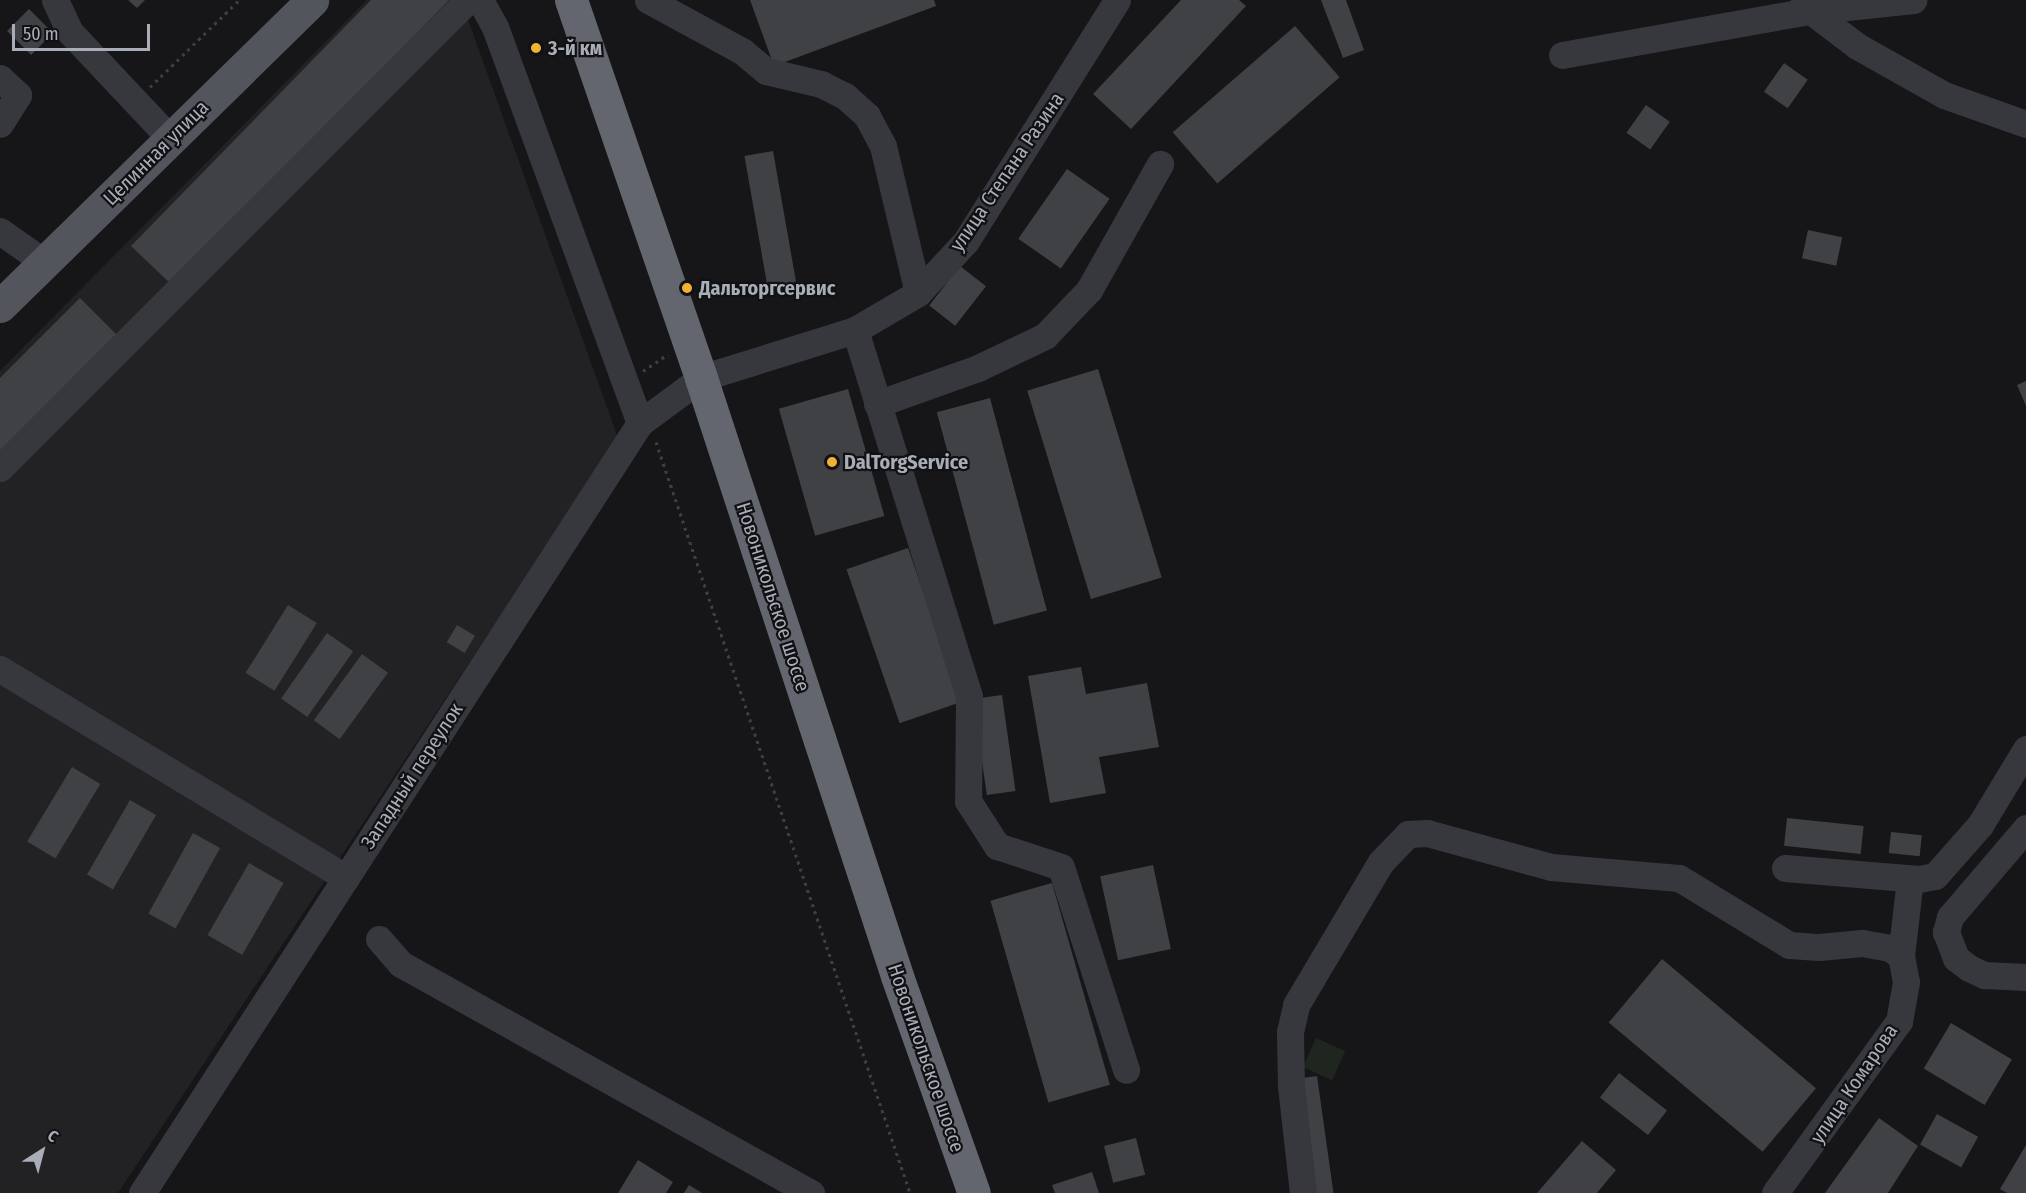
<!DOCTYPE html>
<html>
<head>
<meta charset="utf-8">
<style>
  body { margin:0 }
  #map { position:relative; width:2026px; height:1193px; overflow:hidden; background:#161618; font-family:"Fira Sans Condensed",sans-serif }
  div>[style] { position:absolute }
  .built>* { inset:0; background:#222225 }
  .green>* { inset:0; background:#1e261f; transform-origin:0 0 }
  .building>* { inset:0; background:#404145; transform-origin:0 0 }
  .path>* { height:3px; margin-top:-1.5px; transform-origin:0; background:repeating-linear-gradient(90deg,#3d3f44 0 3px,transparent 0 7.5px) }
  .minor>* { height:27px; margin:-13.5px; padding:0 13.5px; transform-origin:13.5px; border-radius:13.5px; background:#37383d }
  .major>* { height:33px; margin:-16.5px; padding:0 16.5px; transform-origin:16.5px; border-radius:16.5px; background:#53555c }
  .highway>* { height:33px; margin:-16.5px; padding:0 16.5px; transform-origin:16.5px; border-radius:16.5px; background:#63666e }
  .dots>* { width:16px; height:16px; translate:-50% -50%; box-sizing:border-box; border:3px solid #111113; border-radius:50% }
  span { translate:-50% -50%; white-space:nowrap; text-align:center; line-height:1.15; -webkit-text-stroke:4.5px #111113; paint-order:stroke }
  .poi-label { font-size:20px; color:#a8adb8; font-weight:700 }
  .left { translate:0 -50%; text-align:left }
  .street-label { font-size:20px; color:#a8adb8 }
  .north { position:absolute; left:12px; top:1121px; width:60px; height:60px; -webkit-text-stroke:4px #111113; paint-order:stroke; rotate:36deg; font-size:16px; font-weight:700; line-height:24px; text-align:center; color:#a8adb8 }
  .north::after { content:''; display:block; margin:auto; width:21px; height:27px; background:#a8adb8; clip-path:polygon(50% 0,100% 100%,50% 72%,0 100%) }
  .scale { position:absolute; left:12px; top:24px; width:138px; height:27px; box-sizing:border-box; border:3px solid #a8adb8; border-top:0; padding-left:8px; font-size:18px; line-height:21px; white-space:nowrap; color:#a8adb8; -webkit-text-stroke:4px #111113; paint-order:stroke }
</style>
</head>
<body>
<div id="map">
  <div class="built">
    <div style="clip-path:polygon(367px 0,461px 0,618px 438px,118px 1193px,0 1193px,0 371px)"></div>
  </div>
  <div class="green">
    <div style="left:1316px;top:1038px;width:32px;height:32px;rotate:24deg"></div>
  </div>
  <div class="building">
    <div style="clip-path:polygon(128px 0,145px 0,137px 8px)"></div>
    <div style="clip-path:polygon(371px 0,449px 0,172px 285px,131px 246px)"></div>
    <div style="clip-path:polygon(750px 0,934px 0,936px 6px,774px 66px)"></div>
    <div style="clip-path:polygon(1181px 0,1239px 0,1246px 6px,1131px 129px,1093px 94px)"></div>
    <div style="clip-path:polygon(1321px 0,1346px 0,1364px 50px,1343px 58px)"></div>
    <div style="left:29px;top:9px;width:34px;height:31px;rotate:45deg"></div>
    <div style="left:1295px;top:26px;width:68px;height:162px;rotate:49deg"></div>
    <div style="left:1784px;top:63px;width:29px;height:35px;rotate:35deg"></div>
    <div style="left:1646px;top:105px;width:29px;height:34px;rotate:35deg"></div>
    <div style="left:773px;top:151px;width:139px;height:29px;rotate:80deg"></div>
    <div style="left:1067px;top:169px;width:52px;height:85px;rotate:35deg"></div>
    <div style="left:1808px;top:230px;width:35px;height:29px;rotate:12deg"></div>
    <div style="left:960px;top:266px;width:33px;height:50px;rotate:38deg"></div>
    <div style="clip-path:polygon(80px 298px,118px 336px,0 454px,0 378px)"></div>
    <div style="left:1098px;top:369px;width:218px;height:74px;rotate:73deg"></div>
    <div style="clip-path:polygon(2026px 381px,2026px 406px,2017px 385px)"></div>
    <div style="left:848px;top:389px;width:132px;height:72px;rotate:74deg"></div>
    <div style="left:990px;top:398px;width:220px;height:55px;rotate:75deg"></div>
    <div style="left:908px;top:548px;width:163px;height:65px;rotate:71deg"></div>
    <div style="left:288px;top:605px;width:34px;height:80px;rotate:32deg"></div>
    <div style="left:457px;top:625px;width:21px;height:20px;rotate:31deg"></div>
    <div style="left:327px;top:633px;width:32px;height:80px;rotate:35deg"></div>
    <div style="left:362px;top:654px;width:32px;height:82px;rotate:36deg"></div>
    <div style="clip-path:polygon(1081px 667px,1086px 694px,1147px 683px,1159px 747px,1099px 757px,1106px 793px,1050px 803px,1028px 676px)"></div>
    <div style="left:1002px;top:695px;width:97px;height:29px;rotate:82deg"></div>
    <div style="left:72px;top:767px;width:33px;height:87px;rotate:31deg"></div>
    <div style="left:130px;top:800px;width:30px;height:86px;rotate:30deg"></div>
    <div style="left:1787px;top:818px;width:77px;height:28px;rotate:6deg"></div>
    <div style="left:1891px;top:832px;width:31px;height:21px;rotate:6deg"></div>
    <div style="left:193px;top:833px;width:31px;height:92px;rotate:29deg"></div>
    <div style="left:249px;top:863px;width:40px;height:83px;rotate:30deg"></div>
    <div style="left:1153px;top:865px;width:86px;height:54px;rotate:78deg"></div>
    <div style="left:1052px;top:883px;width:210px;height:64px;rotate:74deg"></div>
    <div style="left:1662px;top:959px;width:201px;height:83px;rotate:40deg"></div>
    <div style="left:1951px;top:1023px;width:71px;height:53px;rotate:31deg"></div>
    <div style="left:1619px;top:1073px;width:61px;height:31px;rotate:38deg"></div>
    <div style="left:1317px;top:1076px;width:118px;height:18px;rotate:82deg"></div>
    <div style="left:1937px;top:1114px;width:47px;height:35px;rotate:29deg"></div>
    <div style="clip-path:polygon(1879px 1118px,1918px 1146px,1888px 1193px,1825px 1193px)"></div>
    <div style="left:1136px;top:1138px;width:38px;height:33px;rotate:76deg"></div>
    <div style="clip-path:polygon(1582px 1141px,1616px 1170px,1597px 1193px,1537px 1193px)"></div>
    <div style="clip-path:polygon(2026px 1145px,2026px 1193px,2007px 1193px,2000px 1189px)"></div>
    <div style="clip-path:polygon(638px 1160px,673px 1182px,666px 1193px,618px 1193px)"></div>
    <div style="clip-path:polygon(1092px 1172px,1099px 1193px,1055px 1193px,1052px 1185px)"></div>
    <div style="clip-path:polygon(689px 1185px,702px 1193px,684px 1193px)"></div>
  </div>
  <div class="path">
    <div style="left:150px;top:87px;width:124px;rotate:-44.3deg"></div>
    <div style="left:643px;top:371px;width:30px;rotate:-34deg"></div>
    <div style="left:656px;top:442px;width:793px;rotate:71.31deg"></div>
  </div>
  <div class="minor">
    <div style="left:55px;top:0;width:35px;rotate:65deg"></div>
    <div style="left:70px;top:32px;width:146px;rotate:46.7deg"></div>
    <div style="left:480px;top:0;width:31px;rotate:61deg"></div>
    <div style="left:495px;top:27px;width:422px;rotate:69.9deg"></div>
    <div style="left:648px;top:0;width:107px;rotate:28.5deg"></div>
    <div style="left:742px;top:51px;width:31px;rotate:40deg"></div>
    <div style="left:766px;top:71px;width:57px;rotate:13.3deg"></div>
    <div style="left:821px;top:84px;width:27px;rotate:27deg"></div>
    <div style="left:845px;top:96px;width:30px;rotate:42deg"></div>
    <div style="left:867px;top:116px;width:34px;rotate:62deg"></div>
    <div style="left:883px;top:146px;width:151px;rotate:76.6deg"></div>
    <div style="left:1803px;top:5px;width:68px;rotate:37.2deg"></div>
    <div style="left:1857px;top:46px;width:100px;rotate:29.4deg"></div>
    <div style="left:1944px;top:95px;width:87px;rotate:19.5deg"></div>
    <div style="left:1562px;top:55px;width:251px;rotate:-10.1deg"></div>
    <div style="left:1809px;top:11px;width:105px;rotate:-6deg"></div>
    <div style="left:0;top:78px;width:25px;rotate:43deg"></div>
    <div style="left:18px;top:95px;width:34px;rotate:122deg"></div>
    <div style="left:0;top:231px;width:55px;rotate:35.4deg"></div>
    <div style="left:855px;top:330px;width:383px;rotate:72.7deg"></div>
    <div style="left:969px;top:696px;width:105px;rotate:90.5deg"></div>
    <div style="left:968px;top:801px;width:54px;rotate:57.2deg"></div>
    <div style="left:997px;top:846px;width:67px;rotate:18.2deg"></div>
    <div style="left:1061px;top:867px;width:213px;rotate:72.2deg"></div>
    <div style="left:877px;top:404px;width:107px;rotate:-19.6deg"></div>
    <div style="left:978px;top:368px;width:74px;rotate:-25.5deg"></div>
    <div style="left:1045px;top:336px;width:64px;rotate:-46.3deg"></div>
    <div style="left:1089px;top:290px;width:145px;rotate:-60.6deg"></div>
    <div style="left:0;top:468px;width:662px;rotate:-45deg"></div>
    <div style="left:0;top:669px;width:404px;rotate:31.1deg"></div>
    <div style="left:2026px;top:828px;width:117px;rotate:130.5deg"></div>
    <div style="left:1950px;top:917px;width:16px;rotate:105deg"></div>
    <div style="left:1946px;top:932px;width:28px;rotate:69deg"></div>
    <div style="left:1956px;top:958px;width:16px;rotate:38deg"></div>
    <div style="left:1969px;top:968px;width:17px;rotate:25deg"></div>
    <div style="left:1984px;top:975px;width:42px;rotate:2.7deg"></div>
    <div style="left:1785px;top:868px;width:134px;rotate:4.7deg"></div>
    <div style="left:1919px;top:879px;width:16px;rotate:-11deg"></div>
    <div style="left:1935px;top:876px;width:68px;rotate:-48.6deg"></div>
    <div style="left:1980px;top:825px;width:89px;rotate:-58.8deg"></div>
    <div style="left:379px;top:939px;width:33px;rotate:49deg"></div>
    <div style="left:401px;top:964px;width:470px;rotate:29.2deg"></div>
    <div style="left:1901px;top:956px;width:78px;rotate:-83.3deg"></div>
    <div style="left:142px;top:1193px;width:917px;rotate:-57.11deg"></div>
    <div style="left:640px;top:423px;width:76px;rotate:-36.4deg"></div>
    <div style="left:701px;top:378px;width:161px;rotate:-17.3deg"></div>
    <div style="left:855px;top:330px;width:73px;rotate:-30.4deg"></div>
    <div style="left:918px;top:293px;width:71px;rotate:-47.3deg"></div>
    <div style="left:966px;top:241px;width:284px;rotate:-57.9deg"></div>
    <div style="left:1303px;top:1193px;width:108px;rotate:-96.4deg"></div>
    <div style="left:1291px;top:1086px;width:54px;rotate:-91.1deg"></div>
    <div style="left:1290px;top:1032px;width:28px;rotate:-77deg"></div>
    <div style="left:1296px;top:1005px;width:166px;rotate:-59.3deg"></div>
    <div style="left:1381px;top:862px;width:39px;rotate:-46deg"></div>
    <div style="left:1408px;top:834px;width:19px;rotate:-3deg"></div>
    <div style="left:1427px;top:833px;width:129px;rotate:15.3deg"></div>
    <div style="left:1551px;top:867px;width:128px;rotate:4.9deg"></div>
    <div style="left:1679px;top:878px;width:129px;rotate:31.3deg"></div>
    <div style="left:1789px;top:945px;width:30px;rotate:4deg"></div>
    <div style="left:1819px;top:947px;width:43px;rotate:-5.3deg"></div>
    <div style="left:1862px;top:943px;width:28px;rotate:10deg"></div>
    <div style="left:1890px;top:948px;width:14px;rotate:36deg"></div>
    <div style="left:1901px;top:956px;width:26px;rotate:79deg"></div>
    <div style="left:1906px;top:982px;width:40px;rotate:100deg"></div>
    <div style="left:1899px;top:1021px;width:212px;rotate:125.8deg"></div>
  </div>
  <div class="major">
    <div style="left:0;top:306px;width:437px;rotate:-44.4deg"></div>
  </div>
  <div class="highway">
    <div style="left:571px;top:0;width:400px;rotate:71deg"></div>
    <div style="left:701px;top:378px;width:629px;rotate:71.85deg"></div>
    <div style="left:897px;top:976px;width:230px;rotate:70.5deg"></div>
  </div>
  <div class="dots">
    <div style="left:536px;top:48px;background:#f2b134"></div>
    <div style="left:687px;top:288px;background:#f2b134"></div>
    <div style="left:832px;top:462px;background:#f2b134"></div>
  </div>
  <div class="poi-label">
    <span class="left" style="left:548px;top:48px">3-й км</span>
    <span class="left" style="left:699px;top:288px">Дальторгсервис</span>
    <span class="left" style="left:844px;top:462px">DalTorgService</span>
  </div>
  <div class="street-label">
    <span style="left:156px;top:153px;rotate:-45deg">Целинная улица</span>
    <span style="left:1007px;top:172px;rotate:-56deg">улица Степана Разина</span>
    <span style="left:773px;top:597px;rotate:72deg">Новоникольское шоссе</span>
    <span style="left:412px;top:776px;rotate:-57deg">Западный переулок</span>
    <span style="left:926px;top:1058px;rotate:71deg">Новоникольское шоссе</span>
    <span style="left:1854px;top:1084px;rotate:-56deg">улица Комарова</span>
  </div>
  <div class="north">С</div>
  <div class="scale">50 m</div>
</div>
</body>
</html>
